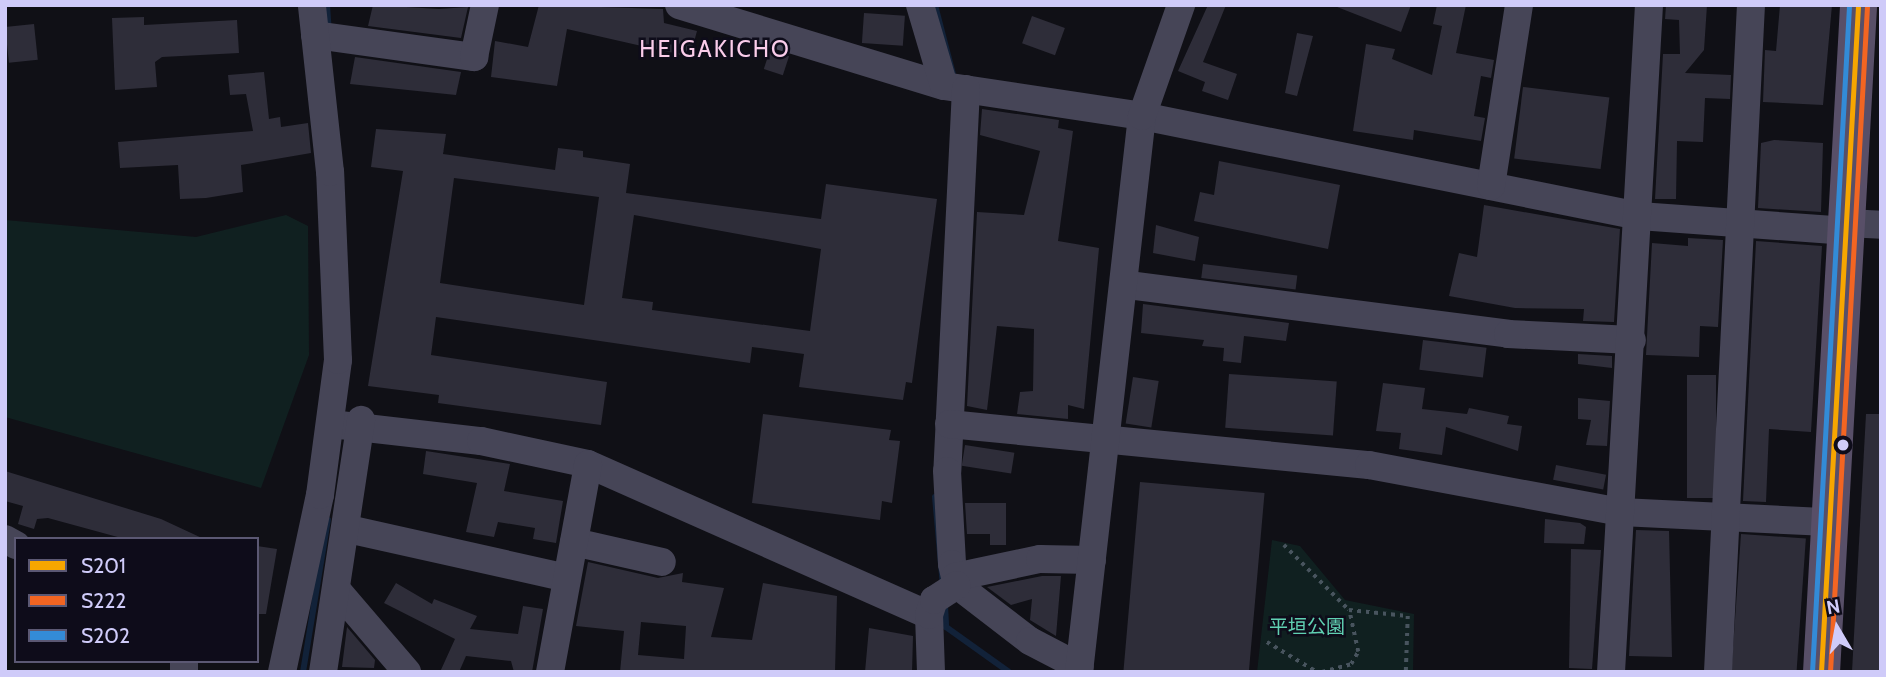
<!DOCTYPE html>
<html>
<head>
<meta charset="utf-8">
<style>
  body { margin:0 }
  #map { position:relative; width:1886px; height:677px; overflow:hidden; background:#101016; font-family:Cabin,"Noto Sans JP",sans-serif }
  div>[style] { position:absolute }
  .green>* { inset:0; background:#102020 }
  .stream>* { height:6px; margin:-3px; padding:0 3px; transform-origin:3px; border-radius:3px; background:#122239 }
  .building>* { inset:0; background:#2e2d39; transform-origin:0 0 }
  .path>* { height:3.5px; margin-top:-1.75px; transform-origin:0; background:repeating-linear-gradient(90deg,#48545e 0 3.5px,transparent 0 8.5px) }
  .minor>* { height:28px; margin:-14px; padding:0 14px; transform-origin:14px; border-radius:14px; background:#464557 }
  .major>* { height:37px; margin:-18.5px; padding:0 18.5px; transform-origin:18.5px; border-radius:18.5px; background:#584f68 }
  .bus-1>* { height:5px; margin:-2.5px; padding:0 2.5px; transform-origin:2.5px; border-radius:2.5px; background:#f7a600 }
  .bus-2>* { height:5px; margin:-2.5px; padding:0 2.5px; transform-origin:2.5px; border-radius:2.5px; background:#f26522 }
  .bus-3>* { height:5px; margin:-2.5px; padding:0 2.5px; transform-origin:2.5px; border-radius:2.5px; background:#338bd7 }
  .dots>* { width:19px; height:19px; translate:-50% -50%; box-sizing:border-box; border:4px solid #0e0c1a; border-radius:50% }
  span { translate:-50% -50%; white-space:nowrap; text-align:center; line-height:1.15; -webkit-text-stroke:5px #0e0c1a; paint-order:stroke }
  .park-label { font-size:19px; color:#60d0b2 }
  .quarter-label { font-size:23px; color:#faccea; letter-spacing:2px }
  .frame { position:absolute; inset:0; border:7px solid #cfcbf9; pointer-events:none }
  .legend { position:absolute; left:14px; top:537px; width:245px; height:126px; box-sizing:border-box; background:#0e0c1a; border:2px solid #5b5873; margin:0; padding:9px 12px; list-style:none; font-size:21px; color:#cfcbf9 }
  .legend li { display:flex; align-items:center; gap:14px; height:35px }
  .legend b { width:35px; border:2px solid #5b5873 }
  .north { position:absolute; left:1802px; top:593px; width:70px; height:70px; -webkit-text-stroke:5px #0e0c1a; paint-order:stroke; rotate:350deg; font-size:19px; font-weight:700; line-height:28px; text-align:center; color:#cfcbf9 }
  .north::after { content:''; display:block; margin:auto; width:24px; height:32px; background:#cfcbf9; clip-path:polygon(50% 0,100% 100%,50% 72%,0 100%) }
</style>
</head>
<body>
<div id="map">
  <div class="green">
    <div style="clip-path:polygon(286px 215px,308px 226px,309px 355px,261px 488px,5px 417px,5px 220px,196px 237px)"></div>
    <div style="clip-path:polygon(1272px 540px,1300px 546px,1345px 600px,1414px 614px,1413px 672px,1257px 672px)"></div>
  </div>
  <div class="stream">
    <div style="left:327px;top:5px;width:26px;rotate:86deg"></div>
    <div style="left:935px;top:5px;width:71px;rotate:75.4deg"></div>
    <div style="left:935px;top:497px;width:90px;rotate:84.9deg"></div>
    <div style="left:945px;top:605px;width:22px;rotate:87deg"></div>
    <div style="left:946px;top:627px;width:77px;rotate:35.5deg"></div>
    <div style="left:303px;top:672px;width:154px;rotate:-80.7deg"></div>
  </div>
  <div class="building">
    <div style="clip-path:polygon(373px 5px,439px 9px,468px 7px,461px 38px,368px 26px)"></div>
    <div style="clip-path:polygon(539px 5px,663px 9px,664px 23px,697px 31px,690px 57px,567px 29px,557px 86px,491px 77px,495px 41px,528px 47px)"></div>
    <div style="clip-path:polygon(1208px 5px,1226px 5px,1203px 62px,1237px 74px,1228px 100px,1202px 91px,1205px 82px,1178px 71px)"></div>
    <div style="clip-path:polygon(1332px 5px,1411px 5px,1401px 32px)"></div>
    <div style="clip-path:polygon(1437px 5px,1466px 5px,1456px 53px,1494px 60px,1491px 78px,1481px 76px,1474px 116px,1485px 118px,1481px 141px,1414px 130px,1413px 140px,1353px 131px,1366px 44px,1395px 49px,1392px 59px,1432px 75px,1442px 26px,1433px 24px)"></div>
    <div style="clip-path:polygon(1666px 5px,1707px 5px,1704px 50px,1685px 73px,1731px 75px,1730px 99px,1705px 98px,1703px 142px,1677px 141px,1676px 199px,1655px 199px,1663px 54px,1680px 54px,1679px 20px,1665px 19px)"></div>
    <div style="clip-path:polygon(1780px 5px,1832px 5px,1823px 105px,1763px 102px,1765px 50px,1776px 51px)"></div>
    <div style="left:864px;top:13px;width:41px;height:30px;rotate:4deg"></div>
    <div style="left:1032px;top:16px;width:35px;height:29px;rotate:20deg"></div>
    <div style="clip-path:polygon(144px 17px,144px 25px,237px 20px,239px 53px,162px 57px,155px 62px,157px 87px,115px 90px,112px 18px)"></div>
    <div style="left:34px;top:24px;width:36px;height:29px;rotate:84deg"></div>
    <div style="clip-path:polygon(1297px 33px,1313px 36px,1297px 96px,1285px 93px)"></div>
    <div style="left:770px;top:50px;width:20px;height:20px;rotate:18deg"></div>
    <div style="clip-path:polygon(355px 57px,461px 72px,456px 95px,350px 84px)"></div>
    <div style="clip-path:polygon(264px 72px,269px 119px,280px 117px,281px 127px,308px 123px,311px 153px,241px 165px,243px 192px,206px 198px,180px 199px,178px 165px,120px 168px,118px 142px,253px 131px,246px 94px,230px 95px,228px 75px)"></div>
    <div style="left:1523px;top:87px;width:87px;height:72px;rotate:7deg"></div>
    <div style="clip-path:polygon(982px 109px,1059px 120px,1058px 128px,1073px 131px,1058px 241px,1099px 248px,1084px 409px,1068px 405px,1068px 419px,1017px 414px,1020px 392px,1033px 391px,1034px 329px,997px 326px,987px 410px,967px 406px,977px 212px,1024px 215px,1040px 151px,980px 135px)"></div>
    <div style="clip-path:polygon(evenodd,376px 129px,446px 134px,443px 154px,555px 170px,558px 148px,583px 151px,583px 157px,630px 164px,626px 193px,821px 219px,826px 184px,937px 199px,912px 383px,906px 382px,903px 400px,799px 387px,804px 354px,752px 347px,750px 363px,436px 317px,431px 355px,607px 382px,601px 425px,438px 403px,439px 395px,368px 386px,403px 171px,371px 167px,376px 129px,454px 178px,599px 197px,584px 305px,440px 283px,454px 178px,376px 129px,634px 215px,821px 249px,810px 331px,652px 310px,653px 302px,622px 298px,634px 215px)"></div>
    <div style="clip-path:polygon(1774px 140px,1823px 143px,1821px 212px,1758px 208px,1761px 143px)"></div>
    <div style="clip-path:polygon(1219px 161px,1340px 185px,1328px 249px,1194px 221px,1200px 192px,1214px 195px)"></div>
    <div style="clip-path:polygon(1484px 205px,1620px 229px,1614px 322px,1583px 321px,1584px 309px,1515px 308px,1449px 296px,1459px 253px,1477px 257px)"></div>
    <div style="clip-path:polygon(1156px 225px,1199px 237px,1195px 261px,1153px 253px)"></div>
    <div style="clip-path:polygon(1688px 238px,1723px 240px,1718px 327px,1700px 326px,1699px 357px,1646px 355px,1652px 243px,1688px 246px)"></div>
    <div style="clip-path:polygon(1756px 241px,1822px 246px,1811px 432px,1769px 429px,1766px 502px,1743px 501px)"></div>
    <div style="left:1203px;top:264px;width:95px;height:14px;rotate:7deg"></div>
    <div style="clip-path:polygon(1143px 304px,1289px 323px,1286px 341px,1244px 336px,1241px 363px,1223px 361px,1224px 348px,1202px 346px,1204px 340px,1141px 333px)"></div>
    <div style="left:1423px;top:340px;width:64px;height:30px;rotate:7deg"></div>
    <div style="clip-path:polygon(1578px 354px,1612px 356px,1612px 368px,1578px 364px)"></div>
    <div style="left:1229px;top:374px;width:108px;height:54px;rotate:4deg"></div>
    <div style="left:1687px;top:375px;width:29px;height:123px"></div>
    <div style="left:1133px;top:377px;width:26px;height:47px;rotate:9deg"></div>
    <div style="clip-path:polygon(1383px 383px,1425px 388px,1422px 409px,1467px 414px,1469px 408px,1509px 416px,1507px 424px,1522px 426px,1518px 451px,1446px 427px,1442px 455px,1399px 449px,1401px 433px,1376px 431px)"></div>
    <div style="clip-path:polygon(1578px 398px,1610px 401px,1607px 446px,1586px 445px,1591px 420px,1578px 419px)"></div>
    <div style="clip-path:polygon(763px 414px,891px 430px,889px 440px,900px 441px,892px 503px,882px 501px,880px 520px,752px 503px)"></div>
    <div style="clip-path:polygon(1866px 414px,1881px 414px,1881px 672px,1852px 672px)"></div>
    <div style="left:965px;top:445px;width:50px;height:21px;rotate:9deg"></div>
    <div style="clip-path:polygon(426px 451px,510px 464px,504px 491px,563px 501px,556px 543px,533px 539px,535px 528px,498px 522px,494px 537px,466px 532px,477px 483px,423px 474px)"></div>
    <div style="left:1556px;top:465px;width:51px;height:15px;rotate:11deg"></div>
    <div style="clip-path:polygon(5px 471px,161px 519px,204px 539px,125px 539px,48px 518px,37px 519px,34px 529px,18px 524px,23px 506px,5px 501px)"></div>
    <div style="left:1140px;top:482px;width:125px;height:191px;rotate:5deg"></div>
    <div style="clip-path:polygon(965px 503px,1006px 503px,1006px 545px,990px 545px,990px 534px,967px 534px)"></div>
    <div style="clip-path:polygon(1545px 519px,1580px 523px,1586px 527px,1584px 544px,1544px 543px)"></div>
    <div style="clip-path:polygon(1636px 530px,1669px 531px,1672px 657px,1629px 656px)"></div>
    <div style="left:1741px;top:534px;width:65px;height:138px;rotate:4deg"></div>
    <div style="clip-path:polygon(257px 546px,277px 549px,266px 614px,257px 614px)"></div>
    <div style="clip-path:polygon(1571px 549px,1601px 550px,1592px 669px,1569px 668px)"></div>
    <div style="clip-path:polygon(evenodd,588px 562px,658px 578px,683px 573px,682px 582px,724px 588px,711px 637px,752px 640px,763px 583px,837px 596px,835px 672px,620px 672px,624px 631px,576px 626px,588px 562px,641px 622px,686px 626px,684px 659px,638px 655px,641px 622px)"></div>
    <div style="clip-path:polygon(1042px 576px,1061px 576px,1056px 636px,1030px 620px,1032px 599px,1011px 605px,987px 587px)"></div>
    <div style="clip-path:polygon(396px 583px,432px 604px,434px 599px,477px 616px,470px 629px,518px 634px,523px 606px,543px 609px,532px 672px,514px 672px,511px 661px,466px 656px,459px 672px,440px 672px,455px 639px,384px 603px)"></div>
    <div style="clip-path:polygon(347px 627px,375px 660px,374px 668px,342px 667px)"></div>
    <div style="clip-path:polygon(869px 628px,913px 636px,912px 672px,865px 672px)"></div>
  </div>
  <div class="path">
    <div style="left:1284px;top:545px;width:92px;rotate:45deg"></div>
    <div style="left:1349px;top:610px;width:59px;rotate:5.8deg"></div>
    <div style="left:1408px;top:616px;width:56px;rotate:92deg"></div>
    <div style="left:1267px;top:642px;width:58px;rotate:31deg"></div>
    <div style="left:1322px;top:672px;width:30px;rotate:-15deg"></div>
    <div style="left:1351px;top:664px;width:14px;rotate:-60deg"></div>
    <div style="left:1358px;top:652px;width:43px;rotate:-102.1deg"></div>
  </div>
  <div class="minor">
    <div style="left:679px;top:5px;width:277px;rotate:17deg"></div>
    <div style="left:944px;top:86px;width:200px;rotate:8.6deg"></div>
    <div style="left:1142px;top:116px;width:507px;rotate:11.38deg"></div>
    <div style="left:1639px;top:216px;width:209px;rotate:4.1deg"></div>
    <div style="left:920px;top:5px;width:84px;rotate:73.5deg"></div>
    <div style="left:315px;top:35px;width:161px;rotate:7.9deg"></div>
    <div style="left:474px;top:57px;width:53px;rotate:-78.1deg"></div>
    <div style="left:966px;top:89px;width:382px;rotate:92.8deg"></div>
    <div style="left:947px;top:471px;width:93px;rotate:86.9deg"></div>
    <div style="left:952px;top:564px;width:22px;rotate:77deg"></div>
    <div style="left:957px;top:585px;width:92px;rotate:37.5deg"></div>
    <div style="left:1030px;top:641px;width:56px;rotate:27.5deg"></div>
    <div style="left:1491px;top:186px;width:183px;rotate:-81.2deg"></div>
    <div style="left:1847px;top:223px;width:34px;rotate:3deg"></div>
    <div style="left:1128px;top:285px;width:383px;rotate:7.3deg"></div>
    <div style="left:1508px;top:334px;width:124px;rotate:2.8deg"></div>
    <div style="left:331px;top:424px;width:151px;rotate:6.5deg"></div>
    <div style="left:481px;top:441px;width:109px;rotate:12.1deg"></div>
    <div style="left:588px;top:464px;width:373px;rotate:23.9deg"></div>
    <div style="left:949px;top:424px;width:422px;rotate:5.6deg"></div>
    <div style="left:1369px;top:465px;width:256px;rotate:10.6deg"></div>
    <div style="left:1621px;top:512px;width:207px;rotate:2.8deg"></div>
    <div style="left:348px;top:529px;width:224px;rotate:12.6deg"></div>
    <div style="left:5px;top:539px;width:13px;rotate:29deg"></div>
    <div style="left:574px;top:542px;width:90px;rotate:12.8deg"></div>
    <div style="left:955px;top:577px;width:87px;rotate:-12deg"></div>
    <div style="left:1040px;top:559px;width:52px;rotate:1.1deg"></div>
    <div style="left:337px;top:590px;width:108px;rotate:49.5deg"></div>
    <div style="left:184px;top:672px;width:11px;rotate:-90deg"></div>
    <div style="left:282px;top:672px;width:181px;rotate:-77.9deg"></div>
    <div style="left:320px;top:495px;width:136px;rotate:-82.4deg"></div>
    <div style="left:338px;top:360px;width:188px;rotate:-92.4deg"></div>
    <div style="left:330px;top:172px;width:168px;rotate:-96.2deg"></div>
    <div style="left:323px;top:672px;width:255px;rotate:-81.4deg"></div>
    <div style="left:550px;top:672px;width:211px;rotate:-79.6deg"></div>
    <div style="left:931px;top:672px;width:57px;rotate:-92deg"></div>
    <div style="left:929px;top:615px;width:16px;rotate:-72deg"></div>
    <div style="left:934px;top:600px;width:27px;rotate:-33deg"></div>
    <div style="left:1079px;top:672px;width:560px;rotate:-83.54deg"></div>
    <div style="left:1142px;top:116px;width:118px;rotate:-70.6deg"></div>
    <div style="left:1611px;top:672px;width:668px;rotate:-86.74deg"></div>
    <div style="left:1718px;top:672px;width:668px;rotate:-87.17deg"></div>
  </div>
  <div class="major">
    <div style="left:1821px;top:672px;width:668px;rotate:-86.82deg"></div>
  </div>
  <div class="bus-1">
    <div style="left:1821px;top:672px;width:668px;rotate:-86.82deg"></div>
  </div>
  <div class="bus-2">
    <div style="left:1830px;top:672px;width:668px;rotate:-86.82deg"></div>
  </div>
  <div class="bus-3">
    <div style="left:1812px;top:672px;width:668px;rotate:-86.82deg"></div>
  </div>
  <div class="dots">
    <div style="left:1843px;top:445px;background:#cfcbf9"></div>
  </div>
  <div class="park-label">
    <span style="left:1307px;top:627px">平垣公園</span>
  </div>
  <div class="quarter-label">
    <span style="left:715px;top:49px">HEIGAKICHO</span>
  </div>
  <div class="frame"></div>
  <ul class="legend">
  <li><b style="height:9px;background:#f7a600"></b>S201</li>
  <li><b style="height:9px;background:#f26522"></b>S222</li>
  <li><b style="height:9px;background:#338bd7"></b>S202</li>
  </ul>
  <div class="north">N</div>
</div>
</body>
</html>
